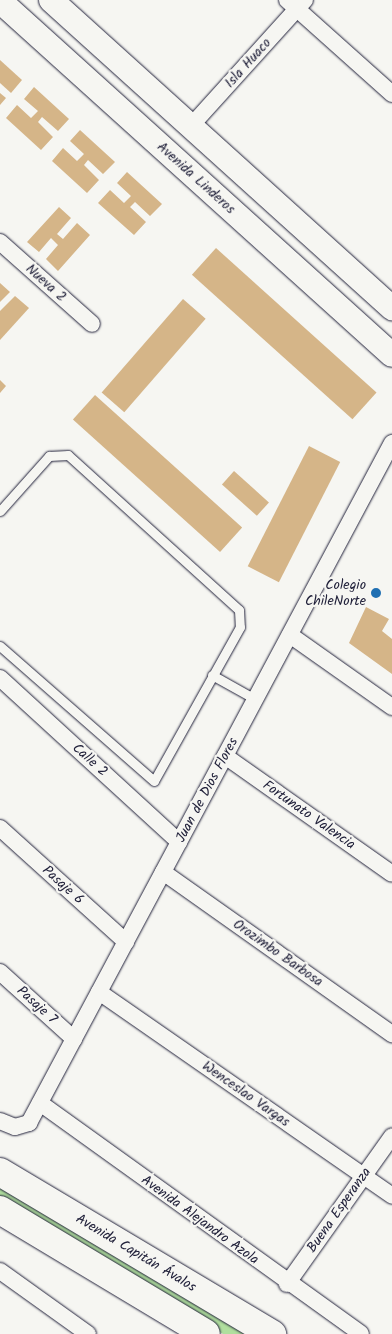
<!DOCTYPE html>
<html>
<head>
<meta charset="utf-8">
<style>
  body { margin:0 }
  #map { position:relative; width:392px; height:1334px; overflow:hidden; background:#f6f6f2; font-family:Kalam,sans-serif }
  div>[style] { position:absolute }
  .green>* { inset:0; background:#b0df9e }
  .building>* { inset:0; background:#d5b588; transform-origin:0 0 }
  .roads { filter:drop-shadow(0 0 1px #22223b) drop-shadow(0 0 1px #22223b) }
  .lane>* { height:9px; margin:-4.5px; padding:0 4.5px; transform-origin:4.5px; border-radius:4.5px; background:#f6f6f2 }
  .street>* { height:16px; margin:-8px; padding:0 8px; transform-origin:8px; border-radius:8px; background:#f6f6f2 }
  .secondary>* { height:24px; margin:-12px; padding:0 12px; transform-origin:12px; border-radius:12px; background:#f6f6f2 }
  .highway>* { height:28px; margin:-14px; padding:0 14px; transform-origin:14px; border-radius:14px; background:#f6f6f2 }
  .dots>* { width:14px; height:14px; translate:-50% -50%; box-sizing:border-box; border:2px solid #f6f6f2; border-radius:50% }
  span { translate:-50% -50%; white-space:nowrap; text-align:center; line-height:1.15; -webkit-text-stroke:4.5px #f6f6f2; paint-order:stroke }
  .street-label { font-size:14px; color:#22223b }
  .poi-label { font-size:14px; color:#22223b }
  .right { translate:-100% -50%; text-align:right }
</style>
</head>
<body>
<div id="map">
  <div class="green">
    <div style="clip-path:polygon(0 1179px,256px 1334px,223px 1334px,0 1201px)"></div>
  </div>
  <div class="building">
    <div style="clip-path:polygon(0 60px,22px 80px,11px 93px,0 83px)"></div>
    <div style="clip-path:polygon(34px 87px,69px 119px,58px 131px,42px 117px,38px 122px,53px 137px,41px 150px,6px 118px,17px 105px,31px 118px,38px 111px,24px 99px)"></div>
    <div style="clip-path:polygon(0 93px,6px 98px,0 105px)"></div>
    <div style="clip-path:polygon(80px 130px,115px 162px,103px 174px,88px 160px,84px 165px,99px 180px,87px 193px,52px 161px,63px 148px,77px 161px,84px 154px,70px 141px)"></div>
    <div style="clip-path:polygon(127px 172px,162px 204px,150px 216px,135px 202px,130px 207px,146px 222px,134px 235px,98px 203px,110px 190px,124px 203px,131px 196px,117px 183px)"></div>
    <div style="clip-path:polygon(59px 207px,71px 218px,57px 234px,63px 239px,77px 223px,90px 235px,58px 271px,46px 259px,58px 245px,51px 238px,39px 252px,27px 242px)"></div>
    <div style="left:216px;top:248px;width:216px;height:36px;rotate:42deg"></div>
    <div style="clip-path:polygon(0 283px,10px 292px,0 302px)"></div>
    <div style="clip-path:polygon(15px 296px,29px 308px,0 340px,0 311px)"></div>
    <div style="left:183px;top:299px;width:30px;height:124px;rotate:41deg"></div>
    <div style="clip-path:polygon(0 380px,6px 386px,0 393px)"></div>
    <div style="left:95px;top:395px;width:198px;height:33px;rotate:42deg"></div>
    <div style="left:309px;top:446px;width:35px;height:135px;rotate:27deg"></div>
    <div style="left:234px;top:471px;width:47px;height:18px;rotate:42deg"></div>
    <div style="clip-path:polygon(366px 607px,389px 619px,382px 631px,392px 639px,392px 674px,349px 643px)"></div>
  </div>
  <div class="roads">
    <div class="lane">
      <div style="left:0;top:511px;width:74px;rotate:-48.3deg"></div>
      <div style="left:49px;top:456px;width:19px;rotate:-3deg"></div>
      <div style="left:68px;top:455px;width:231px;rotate:42.2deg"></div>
      <div style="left:239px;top:610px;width:17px;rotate:87deg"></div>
      <div style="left:240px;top:627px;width:176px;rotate:119.2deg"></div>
      <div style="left:154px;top:781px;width:205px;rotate:-138.8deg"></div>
      <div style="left:212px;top:675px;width:49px;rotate:29.2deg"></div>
    </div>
    <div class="street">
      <div style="left:287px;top:0;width:141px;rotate:41.8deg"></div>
      <div style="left:191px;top:126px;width:170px;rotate:-47.9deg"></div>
      <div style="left:0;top:242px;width:123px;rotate:41.7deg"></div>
      <div style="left:290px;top:635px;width:125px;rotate:35.2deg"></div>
      <div style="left:0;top:678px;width:243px;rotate:42.5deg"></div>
      <div style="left:225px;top:756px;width:204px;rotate:35.2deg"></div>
      <div style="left:0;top:828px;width:170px;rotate:42.1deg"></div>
      <div style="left:163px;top:872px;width:281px;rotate:35.3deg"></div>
      <div style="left:0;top:972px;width:100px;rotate:42.2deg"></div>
      <div style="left:99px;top:992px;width:357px;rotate:34.8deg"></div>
      <div style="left:40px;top:1103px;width:395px;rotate:35.7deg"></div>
      <div style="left:0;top:1121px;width:16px;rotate:22deg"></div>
      <div style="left:15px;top:1127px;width:15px;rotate:-16deg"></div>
      <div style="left:29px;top:1123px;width:771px;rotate:-61.91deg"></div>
      <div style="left:0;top:1271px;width:108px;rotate:35.6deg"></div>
      <div style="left:287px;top:1284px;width:181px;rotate:-54.6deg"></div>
    </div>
    <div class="secondary">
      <div style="left:51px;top:0;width:460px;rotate:42.1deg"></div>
      <div style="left:0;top:1px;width:528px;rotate:42.08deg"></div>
    </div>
    <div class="highway">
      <div style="left:0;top:1172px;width:317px;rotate:30.8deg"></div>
      <div style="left:0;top:1210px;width:240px;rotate:31deg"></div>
    </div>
  </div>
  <div class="dots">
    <div style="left:376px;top:593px;background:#1f6fb2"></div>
  </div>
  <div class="street-label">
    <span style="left:248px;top:63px;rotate:-48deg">Isla Huaco</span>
    <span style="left:196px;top:178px;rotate:42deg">Avenida Linderos</span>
    <span style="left:46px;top:283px;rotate:42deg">Nueva 2</span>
    <span style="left:90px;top:760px;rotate:42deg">Calle 2</span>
    <span style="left:207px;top:790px;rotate:-62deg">Juan de Dios Flores</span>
    <span style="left:309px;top:815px;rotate:35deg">Fortunato Valencia</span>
    <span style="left:63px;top:885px;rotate:42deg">Pasaje 6</span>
    <span style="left:278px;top:953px;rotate:35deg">Orozimbo Barbosa</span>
    <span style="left:37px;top:1005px;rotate:42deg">Pasaje 7</span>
    <span style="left:246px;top:1094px;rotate:35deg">Wenceslao Vargas</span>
    <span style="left:339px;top:1210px;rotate:-55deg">Buena Esperanza</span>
    <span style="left:200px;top:1220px;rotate:36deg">Avenida Alejandro Azola</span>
    <span style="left:136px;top:1253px;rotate:31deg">Avenida Capitán Ávalos</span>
  </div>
  <div class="poi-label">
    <span class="right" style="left:366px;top:593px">Colegio<br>ChileNorte</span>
  </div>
</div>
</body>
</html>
